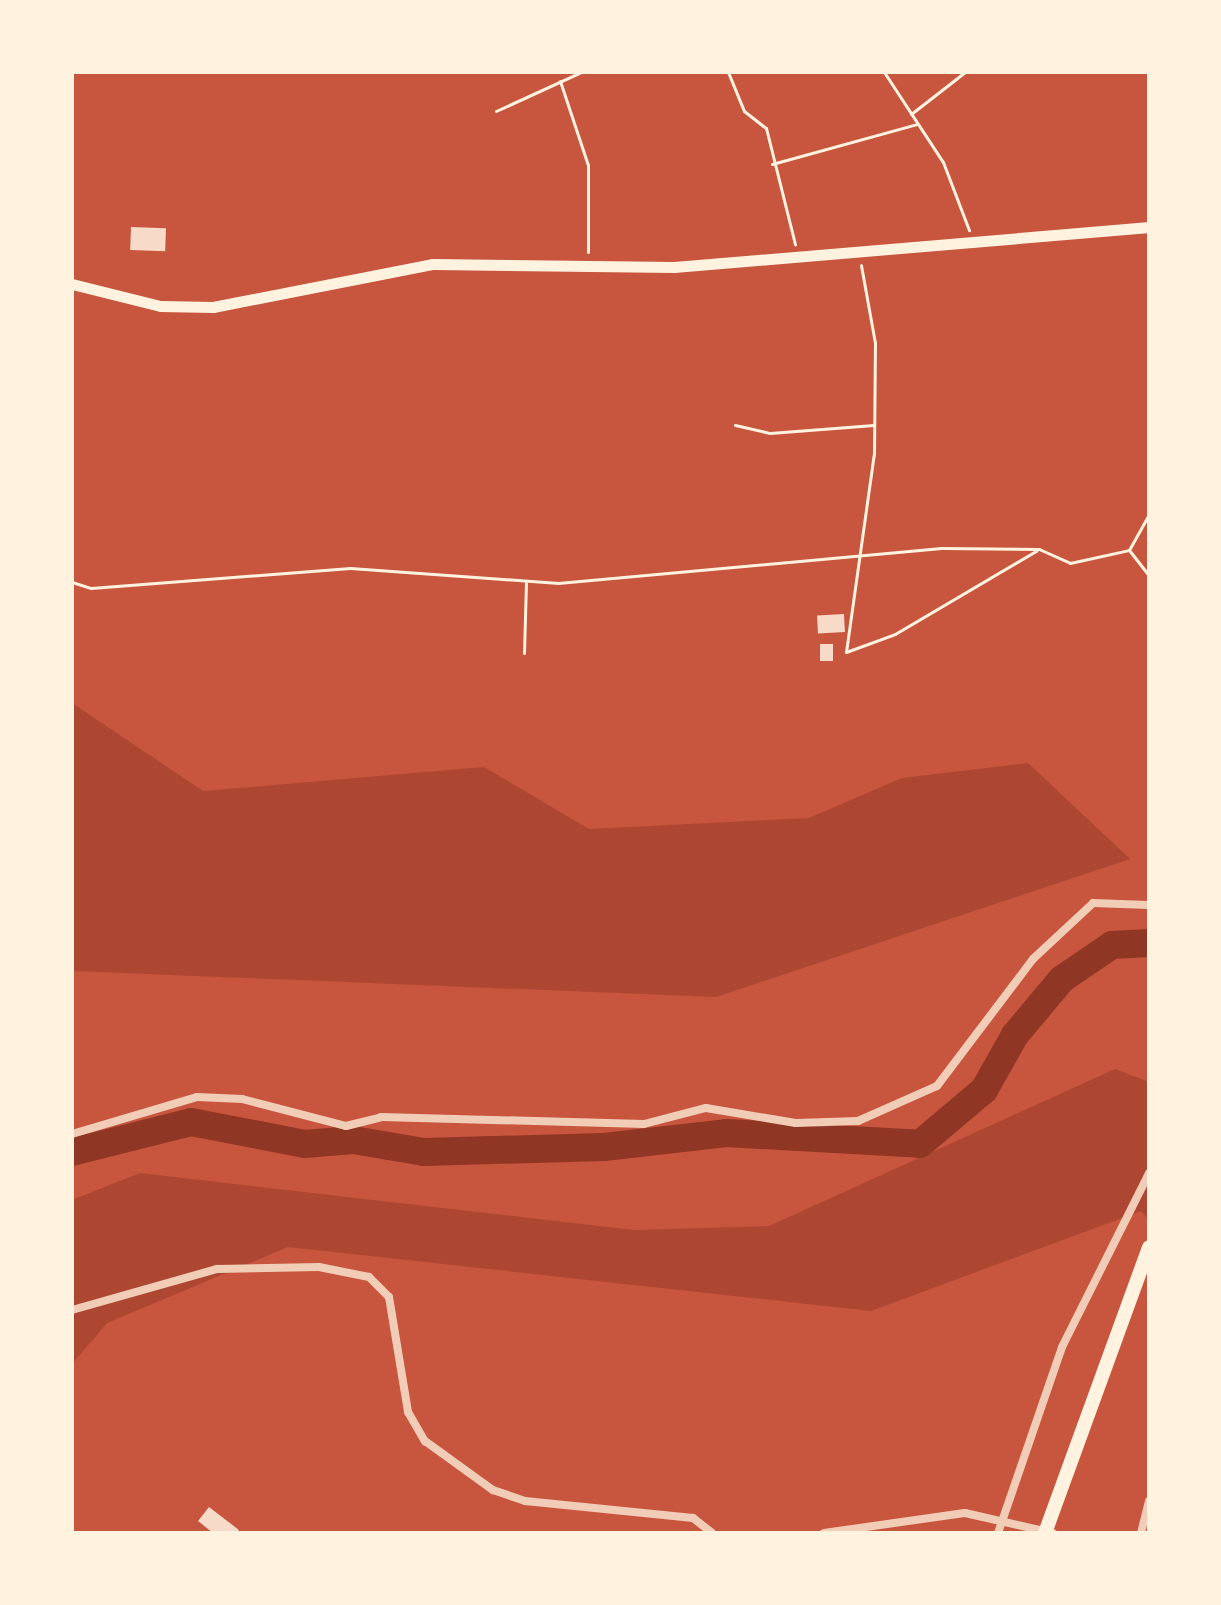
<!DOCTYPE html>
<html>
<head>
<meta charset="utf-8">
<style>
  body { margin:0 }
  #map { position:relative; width:1221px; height:1605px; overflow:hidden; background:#c8553d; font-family:Mulish,sans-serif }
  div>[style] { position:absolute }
  .green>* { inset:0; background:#ae4732 }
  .river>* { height:28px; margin:-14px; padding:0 14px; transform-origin:14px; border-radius:14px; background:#8f3625 }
  .building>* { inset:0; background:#f7dbc8; transform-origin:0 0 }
  .path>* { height:3px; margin:-1.5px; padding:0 1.5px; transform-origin:1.5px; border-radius:1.5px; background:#fff3e0 }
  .minor>* { height:8px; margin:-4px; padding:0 4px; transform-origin:4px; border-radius:4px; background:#f1ccb7 }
  .secondary>* { height:11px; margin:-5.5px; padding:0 5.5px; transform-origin:5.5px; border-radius:5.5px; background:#fff3e0 }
  .motorway>* { height:14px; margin:-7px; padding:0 7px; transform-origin:7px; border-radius:7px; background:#fff3e0 }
  span { translate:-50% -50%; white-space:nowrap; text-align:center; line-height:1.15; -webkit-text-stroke:7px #fff3e0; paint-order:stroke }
  .frame { position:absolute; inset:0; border:74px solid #fff3e0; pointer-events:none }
</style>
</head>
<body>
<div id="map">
  <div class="green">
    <div style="clip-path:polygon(72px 703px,203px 791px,484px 767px,589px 829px,809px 818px,902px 778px,1028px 763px,1130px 859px,716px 997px,72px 971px)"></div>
    <div style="clip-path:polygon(1115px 1069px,1149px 1082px,1149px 1220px,1141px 1211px,871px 1311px,288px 1247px,107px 1323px,72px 1364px,72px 1200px,140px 1173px,634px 1230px,769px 1226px)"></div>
  </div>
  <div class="river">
    <div style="left:72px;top:1152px;width:123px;rotate:-14.1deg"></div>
    <div style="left:191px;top:1122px;width:116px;rotate:10.9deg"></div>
    <div style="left:305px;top:1144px;width:48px;rotate:-4.8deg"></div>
    <div style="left:353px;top:1140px;width:72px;rotate:9.6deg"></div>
    <div style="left:424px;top:1152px;width:180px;rotate:-1.6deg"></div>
    <div style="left:604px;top:1147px;width:123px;rotate:-6.5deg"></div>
    <div style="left:726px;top:1133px;width:194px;rotate:3.2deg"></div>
    <div style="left:920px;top:1144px;width:84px;rotate:-40.2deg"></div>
    <div style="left:984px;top:1090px;width:63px;rotate:-60.6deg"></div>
    <div style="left:1015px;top:1035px;width:73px;rotate:-50deg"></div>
    <div style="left:1062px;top:979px;width:60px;rotate:-34.2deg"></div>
    <div style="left:1112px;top:945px;width:37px;rotate:-3deg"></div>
  </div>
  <div class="building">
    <div style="left:131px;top:227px;width:35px;height:23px;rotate:2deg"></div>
    <div style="left:844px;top:614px;width:18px;height:27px;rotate:87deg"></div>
    <div style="left:820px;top:644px;width:13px;height:17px"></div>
    <div style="clip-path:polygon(209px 1507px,239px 1530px,236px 1533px,213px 1533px,198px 1521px)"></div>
  </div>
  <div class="path">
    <div style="left:728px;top:72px;width:42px;rotate:67.7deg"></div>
    <div style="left:744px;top:111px;width:28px;rotate:38deg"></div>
    <div style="left:766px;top:128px;width:120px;rotate:76deg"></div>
    <div style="left:884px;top:72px;width:108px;rotate:56.8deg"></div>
    <div style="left:943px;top:162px;width:73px;rotate:69.1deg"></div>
    <div style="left:560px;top:81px;width:89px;rotate:71.6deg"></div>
    <div style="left:588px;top:165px;width:87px;rotate:90deg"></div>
    <div style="left:496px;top:111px;width:94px;rotate:-24.6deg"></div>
    <div style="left:911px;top:114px;width:68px;rotate:-37.9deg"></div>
    <div style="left:772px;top:164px;width:150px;rotate:-15.4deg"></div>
    <div style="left:735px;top:425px;width:36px;rotate:13deg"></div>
    <div style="left:770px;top:433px;width:104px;rotate:-4.4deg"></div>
    <div style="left:1129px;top:550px;width:33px;rotate:52deg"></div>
    <div style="left:72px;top:582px;width:20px;rotate:18deg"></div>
    <div style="left:91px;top:588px;width:260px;rotate:-4.4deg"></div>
    <div style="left:350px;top:568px;width:209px;rotate:4.1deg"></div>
    <div style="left:558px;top:583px;width:385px;rotate:-5.2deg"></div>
    <div style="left:941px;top:548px;width:98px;rotate:0.6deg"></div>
    <div style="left:1039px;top:549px;width:34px;rotate:24deg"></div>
    <div style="left:1070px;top:563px;width:60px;rotate:-12.4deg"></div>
    <div style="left:1129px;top:550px;width:41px;rotate:-60.9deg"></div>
    <div style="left:846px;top:652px;width:200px;rotate:-82deg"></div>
    <div style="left:874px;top:454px;width:111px;rotate:-89.5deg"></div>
    <div style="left:875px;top:343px;width:79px;rotate:-100.2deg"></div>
    <div style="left:846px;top:652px;width:52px;rotate:-20.2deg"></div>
    <div style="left:895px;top:634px;width:164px;rotate:-30.5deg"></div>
    <div style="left:524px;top:653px;width:70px;rotate:-88.4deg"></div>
  </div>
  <div class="minor">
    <div style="left:72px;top:1134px;width:130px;rotate:-16.5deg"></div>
    <div style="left:197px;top:1097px;width:45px;rotate:2.5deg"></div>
    <div style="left:242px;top:1099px;width:107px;rotate:14.6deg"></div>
    <div style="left:346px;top:1126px;width:36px;rotate:-14deg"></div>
    <div style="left:381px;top:1117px;width:263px;rotate:1.5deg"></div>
    <div style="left:644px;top:1124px;width:64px;rotate:-14.5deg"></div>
    <div style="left:706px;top:1108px;width:91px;rotate:9.5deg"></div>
    <div style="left:796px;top:1123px;width:62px;rotate:-1.8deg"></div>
    <div style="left:858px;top:1121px;width:86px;rotate:-23.9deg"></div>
    <div style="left:937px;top:1086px;width:159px;rotate:-52.9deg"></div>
    <div style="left:1033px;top:959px;width:82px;rotate:-43deg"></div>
    <div style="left:1093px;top:903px;width:56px;rotate:2deg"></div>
    <div style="left:72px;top:1310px;width:151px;rotate:-15.8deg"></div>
    <div style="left:217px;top:1269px;width:102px;rotate:-1.1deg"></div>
    <div style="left:319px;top:1267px;width:51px;rotate:11.3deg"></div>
    <div style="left:369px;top:1277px;width:28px;rotate:45deg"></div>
    <div style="left:389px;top:1297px;width:117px;rotate:80.6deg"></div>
    <div style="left:408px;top:1412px;width:34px;rotate:60deg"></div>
    <div style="left:425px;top:1441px;width:84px;rotate:35.8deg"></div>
    <div style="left:493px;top:1490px;width:34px;rotate:19deg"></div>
    <div style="left:525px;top:1501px;width:169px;rotate:5.8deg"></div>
    <div style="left:693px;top:1518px;width:24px;rotate:38deg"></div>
    <div style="left:824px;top:1533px;width:142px;rotate:-8.1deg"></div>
    <div style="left:965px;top:1513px;width:90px;rotate:12.8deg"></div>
    <div style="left:998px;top:1533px;width:197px;rotate:-71deg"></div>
    <div style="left:1062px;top:1347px;width:195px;rotate:-63.4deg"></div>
    <div style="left:1141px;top:1533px;width:33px;rotate:-76deg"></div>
  </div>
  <div class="secondary">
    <div style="left:72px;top:284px;width:91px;rotate:14deg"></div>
    <div style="left:160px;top:306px;width:53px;rotate:1.1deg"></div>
    <div style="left:213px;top:307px;width:223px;rotate:-11.1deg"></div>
    <div style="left:432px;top:264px;width:242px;rotate:0.7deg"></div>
    <div style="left:674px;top:267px;width:477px;rotate:-4.8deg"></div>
  </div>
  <div class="motorway">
    <div style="left:1045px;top:1533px;width:304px;rotate:-70deg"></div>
  </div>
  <div class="frame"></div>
</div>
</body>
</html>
